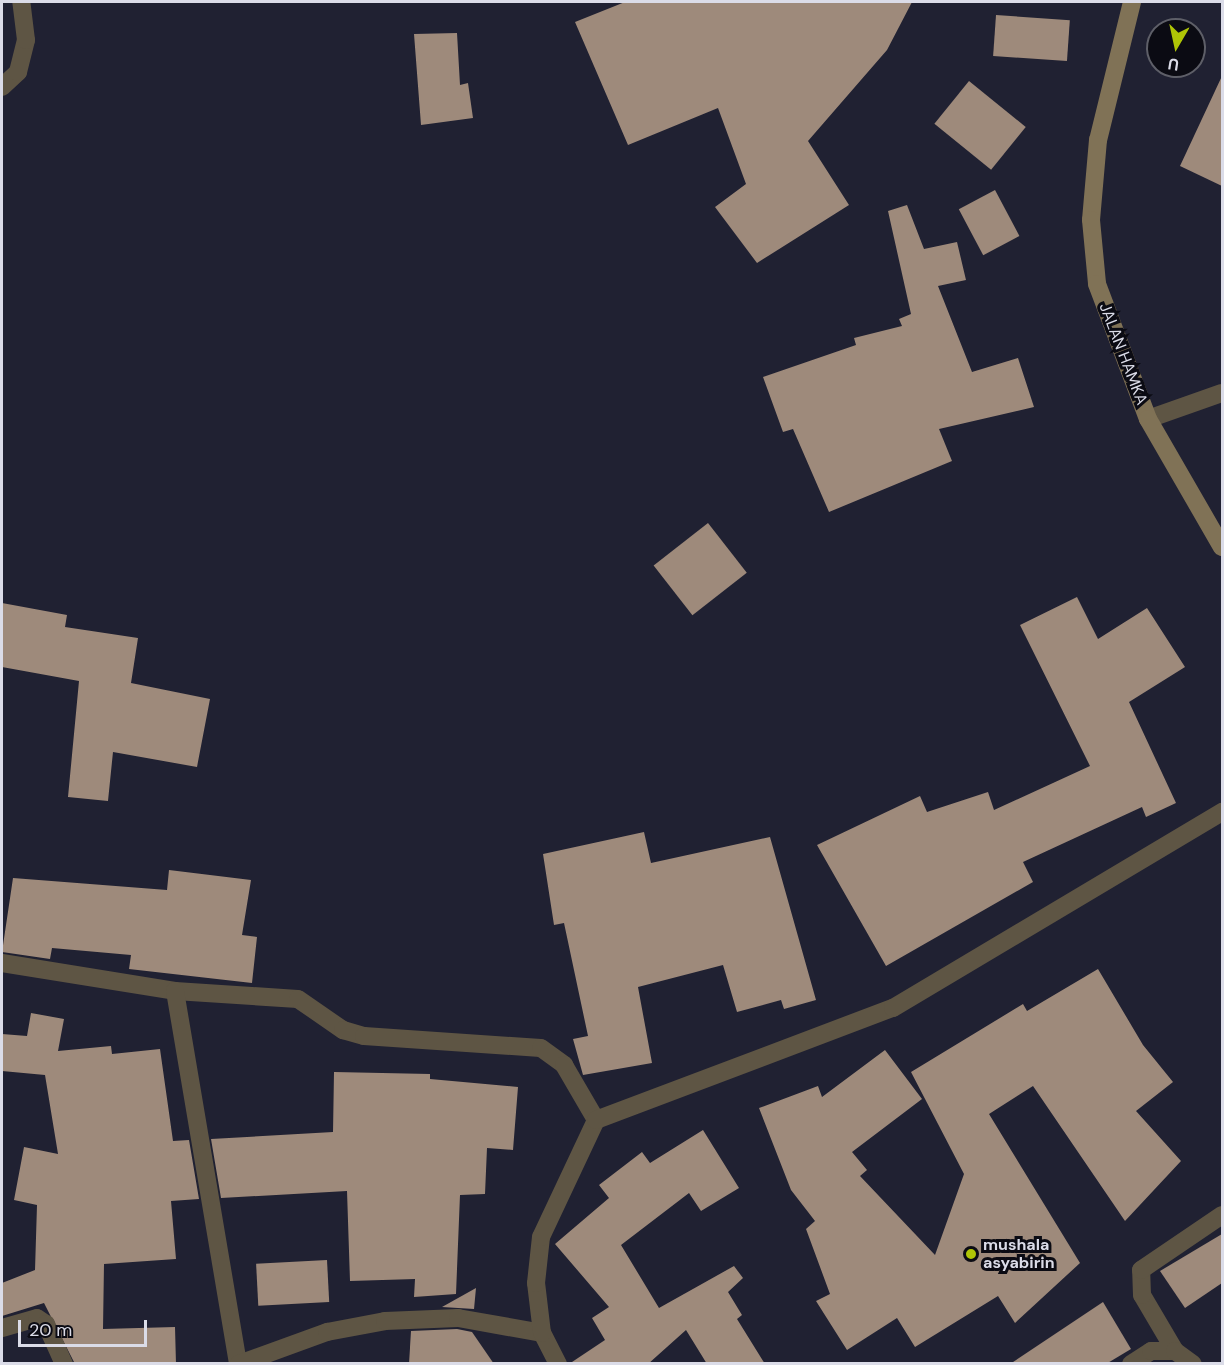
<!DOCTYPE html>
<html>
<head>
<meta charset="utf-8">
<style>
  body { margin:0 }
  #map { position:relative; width:1224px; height:1365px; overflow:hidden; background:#202132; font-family:"DM Sans",sans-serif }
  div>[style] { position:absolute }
  .building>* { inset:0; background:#9e8a7b; transform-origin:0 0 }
  .street>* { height:18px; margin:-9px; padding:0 9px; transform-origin:9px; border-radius:9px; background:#5e5544 }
  .secondary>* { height:18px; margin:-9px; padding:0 9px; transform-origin:9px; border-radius:9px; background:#807256 }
  .dots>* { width:16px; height:16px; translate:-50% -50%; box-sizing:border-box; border:3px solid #0b0b13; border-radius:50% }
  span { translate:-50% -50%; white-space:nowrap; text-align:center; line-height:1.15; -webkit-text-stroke:6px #0b0b13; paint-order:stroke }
  .street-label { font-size:16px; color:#dbdce8 }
  .poi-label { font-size:16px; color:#dbdce8; font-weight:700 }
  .left { translate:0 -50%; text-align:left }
  .frame { position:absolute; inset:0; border:3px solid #dbdce8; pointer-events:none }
  .north { position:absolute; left:1146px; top:18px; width:60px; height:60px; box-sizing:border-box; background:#0b0b13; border:2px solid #5e5f68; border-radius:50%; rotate:189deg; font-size:16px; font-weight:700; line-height:24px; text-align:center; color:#dbdce8 }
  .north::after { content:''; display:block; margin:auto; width:21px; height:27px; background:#afc506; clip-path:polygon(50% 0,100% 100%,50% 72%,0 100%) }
  .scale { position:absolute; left:18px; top:1320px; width:129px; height:27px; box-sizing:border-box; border:3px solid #dbdce8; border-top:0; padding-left:8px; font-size:18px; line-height:21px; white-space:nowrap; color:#dbdce8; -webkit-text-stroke:4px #0b0b13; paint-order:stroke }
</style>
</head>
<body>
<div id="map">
  <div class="building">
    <div style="clip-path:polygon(625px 2px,912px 2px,887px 50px,808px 141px,849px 205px,757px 263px,715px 207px,746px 184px,718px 108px,628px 145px,575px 22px)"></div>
    <div style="left:996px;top:15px;width:74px;height:41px;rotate:4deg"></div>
    <div style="clip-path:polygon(457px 33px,460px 85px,468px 83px,473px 118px,421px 125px,414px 34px)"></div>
    <div style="clip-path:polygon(1222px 76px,1222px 186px,1180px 166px)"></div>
    <div style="left:969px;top:81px;width:73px;height:55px;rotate:39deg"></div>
    <div style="left:995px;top:190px;width:52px;height:41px;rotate:62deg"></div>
    <div style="clip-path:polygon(907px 205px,924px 249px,957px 242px,966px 280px,938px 286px,972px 372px,1018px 358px,1034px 407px,939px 429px,952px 461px,829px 512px,793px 429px,783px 432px,763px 377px,856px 345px,854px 338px,902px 326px,899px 319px,911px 314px,888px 211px)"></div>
    <div style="left:708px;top:523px;width:63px;height:69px;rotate:52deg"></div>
    <div style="clip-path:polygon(1077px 597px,1098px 639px,1147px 608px,1185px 667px,1129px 702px,1176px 803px,1146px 817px,1142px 807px,1023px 862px,1033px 882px,886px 966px,817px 845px,920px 796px,927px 812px,988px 792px,994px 810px,1090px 766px,1020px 625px)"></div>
    <div style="clip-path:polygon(2px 603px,67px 615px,65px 627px,138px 638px,131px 683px,210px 699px,197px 767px,113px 752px,108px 801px,68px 797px,79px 681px,2px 667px)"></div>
    <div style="clip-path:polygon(644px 832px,651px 863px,770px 837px,816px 1000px,784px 1009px,781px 1000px,737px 1012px,723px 965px,638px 987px,652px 1063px,583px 1075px,573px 1039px,588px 1036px,564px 923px,554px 925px,543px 854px)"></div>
    <div style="clip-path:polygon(169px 870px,251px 880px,242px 935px,257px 937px,252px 983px,129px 969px,131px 955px,52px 948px,50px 959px,2px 952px,13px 878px,167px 890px)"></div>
    <div style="clip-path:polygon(1098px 969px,1143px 1045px,1173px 1082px,1136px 1111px,1181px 1161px,1125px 1221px,1033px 1086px,989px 1114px,1080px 1263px,1015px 1323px,998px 1296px,915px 1347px,897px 1318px,847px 1350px,816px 1301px,830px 1294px,806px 1229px,815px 1221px,791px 1190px,759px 1108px,818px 1086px,822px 1097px,885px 1050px,922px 1099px,852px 1152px,867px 1170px,860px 1176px,935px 1255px,964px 1174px,911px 1072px,1023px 1004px,1027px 1011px)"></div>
    <div style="clip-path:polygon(31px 1013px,64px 1019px,58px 1051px,111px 1046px,112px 1054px,160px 1049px,173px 1141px,189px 1140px,199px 1199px,171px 1201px,176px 1259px,104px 1264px,103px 1329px,175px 1327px,176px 1364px,75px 1364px,44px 1303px,2px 1316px,2px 1283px,35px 1270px,37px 1205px,14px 1200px,24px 1147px,58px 1154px,45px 1075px,2px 1071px,2px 1034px,27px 1036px)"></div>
    <div style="clip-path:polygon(334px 1072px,430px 1074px,430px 1079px,518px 1087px,513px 1150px,487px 1148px,485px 1194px,460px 1195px,456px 1294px,414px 1297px,415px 1279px,350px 1281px,347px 1191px,221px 1198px,211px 1139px,333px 1132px)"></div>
    <div style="clip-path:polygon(703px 1130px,739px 1188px,701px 1211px,689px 1193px,621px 1245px,659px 1308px,734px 1266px,743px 1278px,728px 1292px,742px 1315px,737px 1319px,765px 1364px,707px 1364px,686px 1330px,648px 1364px,569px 1364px,605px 1340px,592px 1318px,609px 1307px,555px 1244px,609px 1198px,599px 1185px,642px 1152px,650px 1163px)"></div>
    <div style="clip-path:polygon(1222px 1234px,1222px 1283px,1185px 1308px,1160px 1271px)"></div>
    <div style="left:327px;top:1260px;width:42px;height:71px;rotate:87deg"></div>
    <div style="clip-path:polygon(476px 1288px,474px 1309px,442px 1307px)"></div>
    <div style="clip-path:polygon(1103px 1302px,1131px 1349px,1106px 1364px,1010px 1364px)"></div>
    <div style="clip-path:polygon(457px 1329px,472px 1332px,494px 1364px,409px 1364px,411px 1331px)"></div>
  </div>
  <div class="street">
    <div style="left:2px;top:87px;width:22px;rotate:-43deg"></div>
    <div style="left:18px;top:72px;width:33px;rotate:-76deg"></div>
    <div style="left:26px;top:40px;width:38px;rotate:-97deg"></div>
    <div style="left:1148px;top:419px;width:78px;rotate:-19.4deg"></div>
    <div style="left:2px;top:963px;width:175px;rotate:9.2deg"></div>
    <div style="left:175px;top:991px;width:123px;rotate:3.7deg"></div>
    <div style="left:298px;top:999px;width:55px;rotate:34.6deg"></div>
    <div style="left:343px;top:1030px;width:22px;rotate:16deg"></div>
    <div style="left:364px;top:1036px;width:177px;rotate:3.9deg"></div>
    <div style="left:541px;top:1048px;width:29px;rotate:36deg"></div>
    <div style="left:564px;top:1065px;width:64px;rotate:59.8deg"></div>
    <div style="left:175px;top:991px;width:378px;rotate:80.4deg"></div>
    <div style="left:2px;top:1328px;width:36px;rotate:-16deg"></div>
    <div style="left:37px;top:1318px;width:11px;rotate:34deg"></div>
    <div style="left:46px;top:1324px;width:44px;rotate:65.8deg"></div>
    <div style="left:1175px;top:1351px;width:65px;rotate:-120.5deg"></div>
    <div style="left:1142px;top:1295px;width:25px;rotate:-92deg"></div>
    <div style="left:1141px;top:1270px;width:98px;rotate:-34.2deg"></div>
    <div style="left:239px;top:1364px;width:94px;rotate:-20deg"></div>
    <div style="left:327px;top:1332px;width:59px;rotate:-10.7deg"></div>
    <div style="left:385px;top:1321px;width:73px;rotate:-2.4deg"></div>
    <div style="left:458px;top:1318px;width:85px;rotate:10.1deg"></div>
    <div style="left:558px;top:1364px;width:35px;rotate:-117deg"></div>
    <div style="left:542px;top:1333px;width:50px;rotate:-96.8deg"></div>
    <div style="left:536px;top:1283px;width:46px;rotate:-83.8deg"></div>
    <div style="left:541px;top:1237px;width:129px;rotate:-64.8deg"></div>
    <div style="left:596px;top:1120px;width:317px;rotate:-20.7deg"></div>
    <div style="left:893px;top:1008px;width:383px;rotate:-30.8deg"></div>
    <div style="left:1131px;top:1364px;width:24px;rotate:-33deg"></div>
    <div style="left:1151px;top:1351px;width:24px"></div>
    <div style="left:1175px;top:1351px;width:22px;rotate:36deg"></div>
  </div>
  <div class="secondary">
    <div style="left:1132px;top:2px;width:142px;rotate:103.8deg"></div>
    <div style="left:1098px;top:140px;width:80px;rotate:95deg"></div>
    <div style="left:1091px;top:220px;width:64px;rotate:84.6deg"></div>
    <div style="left:1097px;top:284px;width:144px;rotate:69.3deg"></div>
    <div style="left:1148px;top:419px;width:148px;rotate:60deg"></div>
  </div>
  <div class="dots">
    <div style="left:971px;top:1254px;background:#afc506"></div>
  </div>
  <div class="street-label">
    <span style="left:1123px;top:354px;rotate:69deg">JALAN HAMKA</span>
  </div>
  <div class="poi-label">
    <span class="left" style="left:983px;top:1254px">mushala<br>asyabirin</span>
  </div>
  <div class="frame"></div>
  <div class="north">U</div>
  <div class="scale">20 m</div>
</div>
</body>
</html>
